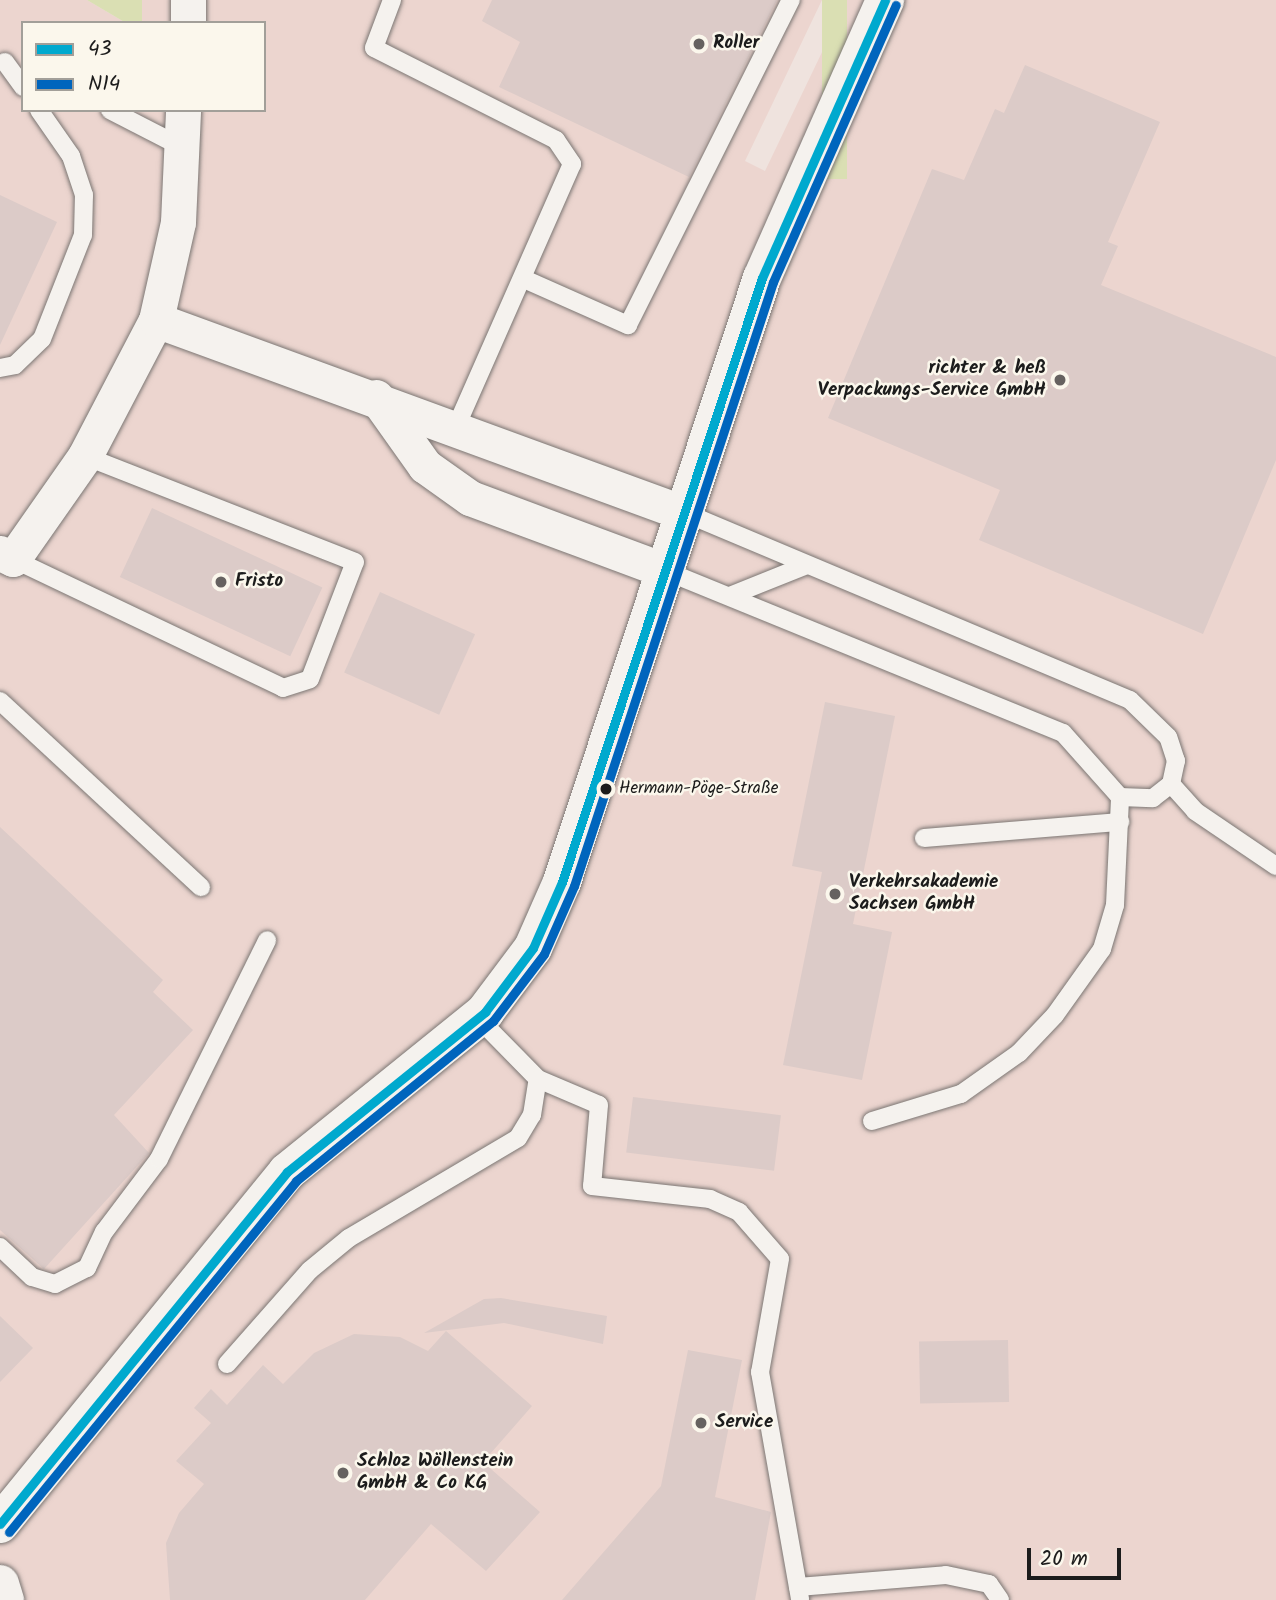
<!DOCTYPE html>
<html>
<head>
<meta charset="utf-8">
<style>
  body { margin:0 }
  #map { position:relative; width:1276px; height:1600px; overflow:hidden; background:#efe3de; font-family:Kalam,sans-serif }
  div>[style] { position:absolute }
  .built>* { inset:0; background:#ecd5cf }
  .green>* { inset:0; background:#dadfb3; transform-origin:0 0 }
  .building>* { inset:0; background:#dccbc8; transform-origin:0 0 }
  .roads { filter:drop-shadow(0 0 2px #7b7673) drop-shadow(0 0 2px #7b7673) }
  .lane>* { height:18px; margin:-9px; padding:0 9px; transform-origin:9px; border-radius:9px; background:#f5f2ee }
  .street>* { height:35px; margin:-17.5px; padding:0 17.5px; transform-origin:17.5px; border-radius:17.5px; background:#f5f2ee }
  .secondary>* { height:38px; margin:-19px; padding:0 19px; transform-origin:19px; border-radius:19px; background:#f5f2ee }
  .bus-1>* { height:9px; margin:-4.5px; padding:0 4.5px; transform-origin:4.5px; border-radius:4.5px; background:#00a9ce }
  .bus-2>* { height:9px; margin:-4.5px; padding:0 4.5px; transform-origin:4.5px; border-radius:4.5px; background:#0065bd }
  .dots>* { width:19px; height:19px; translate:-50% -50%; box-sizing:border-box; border:4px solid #fbf7ec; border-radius:50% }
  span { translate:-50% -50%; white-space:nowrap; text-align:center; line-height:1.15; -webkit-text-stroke:5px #fbf7ec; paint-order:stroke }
  .bus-label { font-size:17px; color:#1c1c1c }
  .left { translate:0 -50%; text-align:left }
  .poi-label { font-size:19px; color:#1c1c1c; font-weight:700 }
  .right { translate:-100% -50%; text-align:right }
  .legend { position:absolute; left:21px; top:21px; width:245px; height:91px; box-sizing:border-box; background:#fbf7ec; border:2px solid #a29f99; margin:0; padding:9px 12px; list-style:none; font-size:21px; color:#1c1c1c }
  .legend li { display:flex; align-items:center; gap:14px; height:35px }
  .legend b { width:35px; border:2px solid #a29f99 }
  .scale { position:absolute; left:1027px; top:1548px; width:94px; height:32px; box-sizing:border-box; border:4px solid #1c1c1c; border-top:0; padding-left:9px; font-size:21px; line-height:24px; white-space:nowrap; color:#1c1c1c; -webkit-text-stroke:5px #fbf7ec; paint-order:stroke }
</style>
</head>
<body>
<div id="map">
  <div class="built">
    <div style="clip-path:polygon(0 0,87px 0,126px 23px,23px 23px,23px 110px,264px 110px,264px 23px,142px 23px,142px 0,822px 0,745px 161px,765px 171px,847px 0,1276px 0,1276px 1600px,0 1600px)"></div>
  </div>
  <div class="green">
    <div style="clip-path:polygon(87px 0,142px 0,142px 23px,126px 23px)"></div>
    <div style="left:822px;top:0;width:25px;height:179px"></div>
  </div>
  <div class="building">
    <div style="clip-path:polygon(492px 0,777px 0,689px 177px,499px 87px,520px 42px,482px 21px)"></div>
    <div style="clip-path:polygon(1025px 65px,1160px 122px,1108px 242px,1118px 246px,1101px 285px,1276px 357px,1276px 460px,1203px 634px,979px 540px,1000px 490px,828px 418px,932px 169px,964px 180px,995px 109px,1004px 113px)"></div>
    <div style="clip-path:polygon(0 195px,57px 222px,0 345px)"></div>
    <div style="left:152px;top:508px;width:188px;height:76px;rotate:25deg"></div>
    <div style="left:380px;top:592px;width:104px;height:88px;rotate:24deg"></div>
    <div style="clip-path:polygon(825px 702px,895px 716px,853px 924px,892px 932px,862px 1080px,783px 1065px,822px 872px,792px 866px)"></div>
    <div style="clip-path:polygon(0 827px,163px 980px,153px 992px,193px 1030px,114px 1115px,149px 1153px,44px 1269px,0 1230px)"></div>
    <div style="left:633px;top:1097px;width:149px;height:56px;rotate:7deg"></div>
    <div style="clip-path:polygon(501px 1298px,607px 1316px,603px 1344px,504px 1323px,424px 1333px,484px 1299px)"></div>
    <div style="clip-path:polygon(0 1316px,33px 1348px,0 1382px)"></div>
    <div style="clip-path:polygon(446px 1331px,532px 1406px,483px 1462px,540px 1512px,486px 1571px,431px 1524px,365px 1600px,170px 1600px,166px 1543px,179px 1513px,204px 1484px,176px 1461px,211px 1423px,194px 1408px,211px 1389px,227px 1405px,263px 1365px,283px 1384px,314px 1353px,354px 1334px,400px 1337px,428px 1351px)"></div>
    <div style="left:1008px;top:1340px;width:62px;height:89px;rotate:89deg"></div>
    <div style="clip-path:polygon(688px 1350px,742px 1360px,715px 1497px,771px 1512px,755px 1600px,562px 1600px,661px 1486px)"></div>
  </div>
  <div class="roads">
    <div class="lane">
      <div style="left:392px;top:0;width:51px;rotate:110.6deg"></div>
      <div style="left:374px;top:48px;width:204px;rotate:26.8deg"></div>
      <div style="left:556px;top:140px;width:29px;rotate:56deg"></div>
      <div style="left:572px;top:164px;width:287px;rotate:113.8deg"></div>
      <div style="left:5px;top:62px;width:31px;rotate:54deg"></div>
      <div style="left:110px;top:110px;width:81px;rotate:27.2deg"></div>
      <div style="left:524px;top:279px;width:114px;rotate:23.9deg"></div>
      <div style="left:628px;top:325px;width:364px;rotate:-63.4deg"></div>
      <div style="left:0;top:368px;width:15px;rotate:-11deg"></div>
      <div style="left:15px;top:365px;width:37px;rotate:-44deg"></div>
      <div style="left:42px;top:339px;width:112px;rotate:-68.5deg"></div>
      <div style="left:83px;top:235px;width:40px;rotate:-88.6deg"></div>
      <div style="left:84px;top:195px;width:41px;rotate:-108.4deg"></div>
      <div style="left:71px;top:156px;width:56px;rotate:-124.8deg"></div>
      <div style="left:13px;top:559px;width:299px;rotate:25.5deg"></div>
      <div style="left:283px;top:688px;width:28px;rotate:-18deg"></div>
      <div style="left:310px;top:679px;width:125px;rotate:-69deg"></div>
      <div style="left:355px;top:562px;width:290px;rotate:-158.6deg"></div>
      <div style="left:661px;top:569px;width:434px;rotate:22.2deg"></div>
      <div style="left:1063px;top:733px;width:86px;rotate:48.3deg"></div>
      <div style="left:1120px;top:797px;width:33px;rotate:2deg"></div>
      <div style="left:1153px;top:798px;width:23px;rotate:-38deg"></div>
      <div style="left:1171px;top:784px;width:24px;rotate:-78deg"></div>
      <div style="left:1176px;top:761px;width:25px;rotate:-108deg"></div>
      <div style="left:1168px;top:737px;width:53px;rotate:-135.8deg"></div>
      <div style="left:1130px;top:700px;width:486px;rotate:-157.2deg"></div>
      <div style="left:732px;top:595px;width:81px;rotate:-21.8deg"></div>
      <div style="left:0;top:701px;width:274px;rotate:42.8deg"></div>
      <div style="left:1171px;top:784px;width:36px;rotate:48deg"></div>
      <div style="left:1195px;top:811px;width:98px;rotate:34.2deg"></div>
      <div style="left:924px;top:838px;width:197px;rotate:-4.7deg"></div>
      <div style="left:478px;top:1018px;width:86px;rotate:45.5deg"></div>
      <div style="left:538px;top:1079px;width:66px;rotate:23.1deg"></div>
      <div style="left:599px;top:1105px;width:81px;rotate:94.9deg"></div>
      <div style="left:592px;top:1186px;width:119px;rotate:6.3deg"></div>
      <div style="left:710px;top:1199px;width:32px;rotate:24deg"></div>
      <div style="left:739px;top:1212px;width:62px;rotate:48.9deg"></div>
      <div style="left:780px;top:1259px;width:115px;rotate:100deg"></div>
      <div style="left:760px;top:1372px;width:231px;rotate:80deg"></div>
      <div style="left:872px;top:1121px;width:93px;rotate:-16.9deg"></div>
      <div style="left:961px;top:1094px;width:71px;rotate:-35.3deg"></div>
      <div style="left:1019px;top:1053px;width:52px;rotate:-46.5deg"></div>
      <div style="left:1055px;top:1015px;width:81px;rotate:-54.5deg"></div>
      <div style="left:1102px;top:949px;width:46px;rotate:-73.5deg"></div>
      <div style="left:1115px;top:905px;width:108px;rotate:-87.3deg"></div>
      <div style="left:0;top:1247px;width:44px;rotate:43.2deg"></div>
      <div style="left:32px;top:1277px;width:24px;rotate:17deg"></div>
      <div style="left:55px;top:1284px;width:36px;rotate:-27deg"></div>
      <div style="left:87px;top:1268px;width:40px;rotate:-65deg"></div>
      <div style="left:104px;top:1232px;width:91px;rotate:-53deg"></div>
      <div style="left:159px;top:1159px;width:244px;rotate:-63.7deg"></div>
      <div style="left:227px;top:1364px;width:125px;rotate:-48.6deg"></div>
      <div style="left:310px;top:1270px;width:50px;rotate:-39.4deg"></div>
      <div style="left:349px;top:1238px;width:196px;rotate:-30.6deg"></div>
      <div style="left:518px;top:1138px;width:27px;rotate:-59deg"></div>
      <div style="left:532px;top:1115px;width:36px;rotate:-81deg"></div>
      <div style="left:798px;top:1587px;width:148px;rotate:-4.6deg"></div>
      <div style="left:946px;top:1575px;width:44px;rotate:11.8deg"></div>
      <div style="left:989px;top:1584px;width:19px;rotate:55deg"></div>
    </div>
    <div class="street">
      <div style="left:188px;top:0;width:23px;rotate:90deg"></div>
      <div style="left:156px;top:320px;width:559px;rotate:20.09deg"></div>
      <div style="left:376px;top:397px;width:85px;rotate:54.6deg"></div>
      <div style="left:425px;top:466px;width:55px;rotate:35.4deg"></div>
      <div style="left:470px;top:498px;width:204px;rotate:20.4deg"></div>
      <div style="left:0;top:553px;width:14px;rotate:25deg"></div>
      <div style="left:13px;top:559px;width:126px;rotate:-55deg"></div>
      <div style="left:85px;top:456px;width:153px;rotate:-62.4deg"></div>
      <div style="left:156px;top:320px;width:100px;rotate:-77.3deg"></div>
      <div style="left:178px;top:222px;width:112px;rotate:-87.4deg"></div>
    </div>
    <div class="secondary">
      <div style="left:0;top:1524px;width:454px;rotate:-50.8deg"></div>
      <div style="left:287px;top:1172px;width:255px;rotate:-38.9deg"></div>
      <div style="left:485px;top:1012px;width:80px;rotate:-53.1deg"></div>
      <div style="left:533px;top:948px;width:72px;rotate:-66.3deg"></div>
      <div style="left:562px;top:882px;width:636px;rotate:-71.68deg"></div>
      <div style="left:762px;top:278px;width:304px;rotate:-66.1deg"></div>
      <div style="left:0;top:1584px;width:17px;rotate:73deg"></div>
    </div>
  </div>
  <div class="bus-1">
    <div style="left:0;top:1524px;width:454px;rotate:-50.8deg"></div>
    <div style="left:287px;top:1172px;width:255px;rotate:-38.9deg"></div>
    <div style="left:485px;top:1012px;width:80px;rotate:-53.1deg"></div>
    <div style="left:533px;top:948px;width:72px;rotate:-66.3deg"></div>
    <div style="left:562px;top:882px;width:636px;rotate:-71.68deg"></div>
    <div style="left:762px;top:278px;width:304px;rotate:-66.1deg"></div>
  </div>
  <div class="bus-2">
    <div style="left:9px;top:1532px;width:453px;rotate:-50.7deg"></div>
    <div style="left:296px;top:1181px;width:254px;rotate:-39.1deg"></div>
    <div style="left:493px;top:1021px;width:84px;rotate:-52.7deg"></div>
    <div style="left:544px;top:954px;width:74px;rotate:-66.2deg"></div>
    <div style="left:574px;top:886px;width:636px;rotate:-71.76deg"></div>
    <div style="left:773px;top:282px;width:303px;rotate:-66.1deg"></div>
  </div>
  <div class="dots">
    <div style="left:699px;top:44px;background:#666260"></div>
    <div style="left:1060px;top:380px;background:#666260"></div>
    <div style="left:221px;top:582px;background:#666260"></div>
    <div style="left:606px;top:789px;background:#1c1c1c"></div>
    <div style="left:835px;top:894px;background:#666260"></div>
    <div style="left:701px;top:1423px;background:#666260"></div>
    <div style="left:343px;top:1473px;background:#666260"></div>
  </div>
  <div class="bus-label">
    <span class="left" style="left:619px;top:789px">Hermann-Pöge-Straße</span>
  </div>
  <div class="poi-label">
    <span class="left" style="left:713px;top:44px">Roller</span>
    <span class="right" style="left:1046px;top:380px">richter &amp; heß<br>Verpackungs-Service GmbH</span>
    <span class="left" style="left:235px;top:582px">Fristo</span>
    <span class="left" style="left:849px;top:894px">Verkehrsakademie<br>Sachsen GmbH</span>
    <span class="left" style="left:715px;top:1423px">Service</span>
    <span class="left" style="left:357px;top:1473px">Schloz Wöllenstein<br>GmbH &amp; Co KG</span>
  </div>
  <ul class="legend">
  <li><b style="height:9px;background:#00a9ce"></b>43</li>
  <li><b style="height:9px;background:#0065bd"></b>N14</li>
  </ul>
  <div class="scale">20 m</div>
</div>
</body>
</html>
